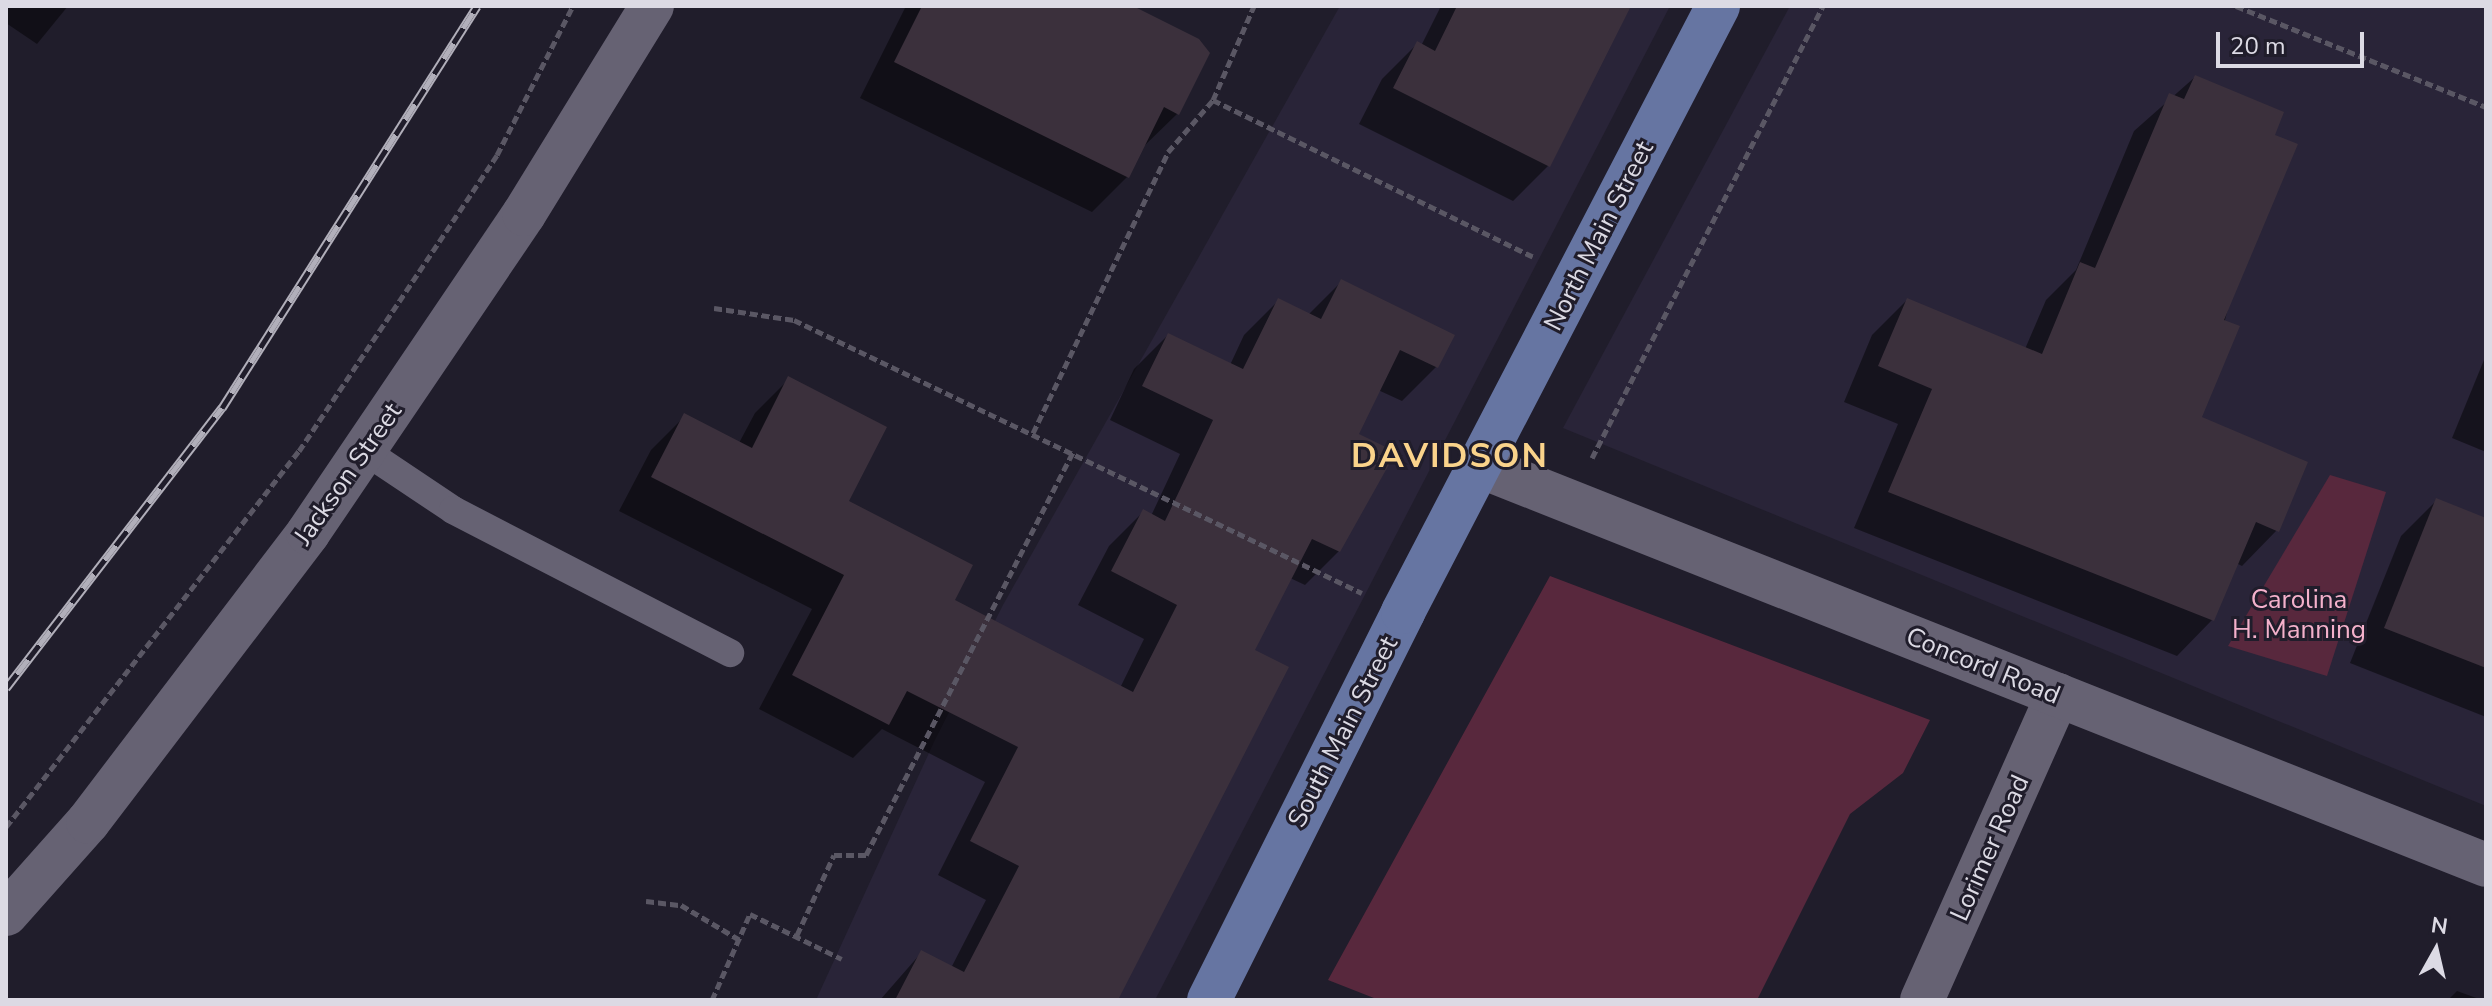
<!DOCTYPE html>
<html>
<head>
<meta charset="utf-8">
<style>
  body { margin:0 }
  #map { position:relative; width:2492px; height:1006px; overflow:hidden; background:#201d2b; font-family:"Nunito Sans",sans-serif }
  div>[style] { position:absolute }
  .built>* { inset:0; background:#292438 }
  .green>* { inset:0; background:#58283d }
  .shadow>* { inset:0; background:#0007 }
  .building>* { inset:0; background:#3b303c }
  .path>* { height:5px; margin-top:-2.5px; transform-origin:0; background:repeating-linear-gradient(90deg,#5a5764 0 8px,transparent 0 12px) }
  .service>* { height:28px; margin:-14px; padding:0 14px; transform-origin:14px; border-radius:14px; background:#666273 }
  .minor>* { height:44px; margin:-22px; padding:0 22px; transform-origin:22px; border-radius:22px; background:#666273 }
  .secondary>* { height:44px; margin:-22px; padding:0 22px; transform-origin:22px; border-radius:22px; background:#666273 }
  .primary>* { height:44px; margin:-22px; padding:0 22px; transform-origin:22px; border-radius:22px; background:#6675a2 }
  .rail>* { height:9px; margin-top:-4.5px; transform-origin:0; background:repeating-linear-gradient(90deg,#201d2b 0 18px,#b1afba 0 36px); box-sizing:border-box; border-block:2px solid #b1afba }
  span { translate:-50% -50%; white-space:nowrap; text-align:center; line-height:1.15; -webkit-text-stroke:6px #201d2b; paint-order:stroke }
  .street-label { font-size:26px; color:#dcdae4 }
  .park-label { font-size:26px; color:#f4b1cb }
  .district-label { font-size:34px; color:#fad38b; font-weight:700; letter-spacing:2px }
  .frame { position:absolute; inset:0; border:8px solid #dcdae4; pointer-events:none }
  .north { position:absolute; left:2396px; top:910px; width:80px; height:80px; -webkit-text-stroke:6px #201d2b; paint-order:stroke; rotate:8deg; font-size:22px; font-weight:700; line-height:32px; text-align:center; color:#dcdae4 }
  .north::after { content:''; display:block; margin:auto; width:28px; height:36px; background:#dcdae4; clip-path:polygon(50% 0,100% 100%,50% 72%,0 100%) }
  .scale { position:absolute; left:2216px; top:32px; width:148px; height:36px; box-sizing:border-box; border:4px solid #dcdae4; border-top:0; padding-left:10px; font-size:24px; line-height:28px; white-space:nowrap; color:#dcdae4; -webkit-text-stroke:6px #201d2b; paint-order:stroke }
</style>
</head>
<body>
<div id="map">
  <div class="built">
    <div style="clip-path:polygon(1340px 6px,1670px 6px,1155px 1000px,816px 1000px,934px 742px,1003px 605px)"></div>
    <div style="clip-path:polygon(1790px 6px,2486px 6px,2486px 806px,1563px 428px)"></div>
  </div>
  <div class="green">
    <div style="clip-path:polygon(2330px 475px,2386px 492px,2327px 676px,2228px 646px)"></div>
    <div style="clip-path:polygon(1550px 576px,1930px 720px,1903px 773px,1850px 814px,1757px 1000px,1379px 1000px,1328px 980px)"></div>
  </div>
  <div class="shadow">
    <div style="clip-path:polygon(6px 6px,68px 6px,37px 44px,6px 23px)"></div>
    <div style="clip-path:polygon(906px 6px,1128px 6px,1208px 53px,1177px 114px,1141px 149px,1127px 177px,1092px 212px,860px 98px)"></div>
    <div style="clip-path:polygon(1441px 6px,1628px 6px,1548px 166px,1513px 201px,1359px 124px,1382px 79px,1417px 44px,1421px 46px)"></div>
    <div style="clip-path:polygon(2195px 77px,2272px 136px,2200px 418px,2277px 530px,2242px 566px,2236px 563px,2212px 620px,2177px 656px,1854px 528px,1898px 424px,1844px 402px,1872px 335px,1907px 300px,2025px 349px,2046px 300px,2076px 270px,2134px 131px)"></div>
    <div style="clip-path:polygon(1342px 281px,1452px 336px,1436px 367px,1402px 401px,1378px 390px,1356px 435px,1339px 551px,1305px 585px,1290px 578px,1252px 651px,1116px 1000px,880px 1000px,921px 953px,951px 968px,986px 900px,938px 875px,985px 782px,882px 729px,853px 758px,759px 709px,812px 609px,619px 511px,651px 450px,685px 416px,739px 443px,755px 413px,789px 379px,847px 502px,952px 601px,1120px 688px,1144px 639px,1078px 605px,1109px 546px,1143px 512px,1151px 516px,1180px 454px,1110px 420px,1134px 369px,1168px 335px,1230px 365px,1244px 335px,1278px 301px,1308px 315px)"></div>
    <div style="clip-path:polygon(2486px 355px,2486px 452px,2452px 438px)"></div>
    <div style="clip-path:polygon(2437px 500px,2486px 520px,2486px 717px,2350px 663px,2401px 536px)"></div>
    <div style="clip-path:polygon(2457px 991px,2482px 1000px,2448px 1000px)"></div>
  </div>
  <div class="building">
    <div style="clip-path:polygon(922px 6px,1133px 6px,1199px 39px,1210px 53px,1179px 115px,1164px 107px,1129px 178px,894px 62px)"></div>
    <div style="clip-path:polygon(1457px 6px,1631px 6px,1550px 167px,1393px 88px,1417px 41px,1435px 51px)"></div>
    <div style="clip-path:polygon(2195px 75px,2284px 112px,2275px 135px,2298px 144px,2224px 320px,2240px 326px,2202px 417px,2308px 462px,2279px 532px,2256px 522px,2214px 621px,1888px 492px,1932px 389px,1878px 366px,1907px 298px,2042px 354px,2080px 262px,2095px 268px,2169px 93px,2184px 99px)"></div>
    <div style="clip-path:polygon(1341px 279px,1455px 335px,1438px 368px,1400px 350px,1359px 434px,1396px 452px,1340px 552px,1312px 539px,1255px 650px,1289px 667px,1118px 1000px,895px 1000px,921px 950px,964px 972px,1019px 866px,970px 841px,1018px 747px,907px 691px,889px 725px,792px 675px,844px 575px,651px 477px,684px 413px,752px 448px,788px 376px,887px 427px,849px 501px,973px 565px,955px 600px,1133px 692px,1177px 605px,1111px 571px,1143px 509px,1165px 521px,1213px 420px,1142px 386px,1168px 333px,1243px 369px,1278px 298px,1321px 319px)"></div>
    <div style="clip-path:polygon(2436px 498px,2486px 518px,2486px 668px,2384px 628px)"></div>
  </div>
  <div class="path">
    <div style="left:2236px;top:6px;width:270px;rotate:22deg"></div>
    <div style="left:1213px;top:100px;width:356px;rotate:26.1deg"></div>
    <div style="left:714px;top:308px;width:81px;rotate:8.5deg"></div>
    <div style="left:794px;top:320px;width:630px;rotate:25.67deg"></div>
    <div style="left:1033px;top:433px;width:312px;rotate:-64.3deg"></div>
    <div style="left:1168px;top:152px;width:69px;rotate:-49.1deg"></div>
    <div style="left:1213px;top:100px;width:103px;rotate:-66.4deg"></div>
    <div style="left:1592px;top:458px;width:508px;rotate:-62.93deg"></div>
    <div style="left:6px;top:827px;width:477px;rotate:-52.1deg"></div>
    <div style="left:299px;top:451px;width:356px;rotate:-56.2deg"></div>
    <div style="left:497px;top:155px;width:167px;rotate:-63deg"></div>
    <div style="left:646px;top:901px;width:35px;rotate:7deg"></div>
    <div style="left:681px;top:905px;width:69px;rotate:30.7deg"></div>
    <div style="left:797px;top:935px;width:88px;rotate:-65.2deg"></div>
    <div style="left:834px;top:855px;width:32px"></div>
    <div style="left:866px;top:855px;width:454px;rotate:-62.8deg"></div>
    <div style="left:712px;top:1000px;width:94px;rotate:-66.2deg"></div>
    <div style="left:750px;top:914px;width:102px;rotate:26.1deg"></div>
  </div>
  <div class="service">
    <div style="left:365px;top:451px;width:106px;rotate:33.8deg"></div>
    <div style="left:453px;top:510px;width:312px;rotate:27.3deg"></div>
  </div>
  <div class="minor">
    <div style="left:6px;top:914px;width:123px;rotate:-48.3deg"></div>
    <div style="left:88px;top:822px;width:363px;rotate:-52.7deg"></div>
    <div style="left:308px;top:533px;width:385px;rotate:-55.9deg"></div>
    <div style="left:524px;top:214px;width:244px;rotate:-58.4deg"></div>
    <div style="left:1922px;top:1000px;width:334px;rotate:-66deg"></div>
  </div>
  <div class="secondary">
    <div style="left:1480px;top:466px;width:1082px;rotate:21.63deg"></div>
  </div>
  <div class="primary">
    <div style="left:1209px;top:1000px;width:434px;rotate:-63.4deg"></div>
    <div style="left:1403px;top:612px;width:683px;rotate:-62.53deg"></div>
  </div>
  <div class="rail">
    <div style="left:6px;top:688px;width:354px;rotate:-52.4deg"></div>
    <div style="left:222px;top:408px;width:476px;rotate:-57.6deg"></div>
  </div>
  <div class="street-label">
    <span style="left:1599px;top:236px;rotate:-63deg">North Main Street</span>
    <span style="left:348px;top:474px;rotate:-55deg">Jackson Street</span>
    <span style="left:1983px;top:666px;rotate:22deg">Concord Road</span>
    <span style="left:1343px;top:732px;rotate:-63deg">South Main Street</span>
    <span style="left:1990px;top:848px;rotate:-66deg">Lorimer Road</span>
  </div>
  <div class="park-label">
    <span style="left:2299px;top:615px">Carolina<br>H. Manning</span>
  </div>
  <div class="district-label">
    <span style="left:1450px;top:457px">DAVIDSON</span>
  </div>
  <div class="frame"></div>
  <div class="north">N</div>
  <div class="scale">20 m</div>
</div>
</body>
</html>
